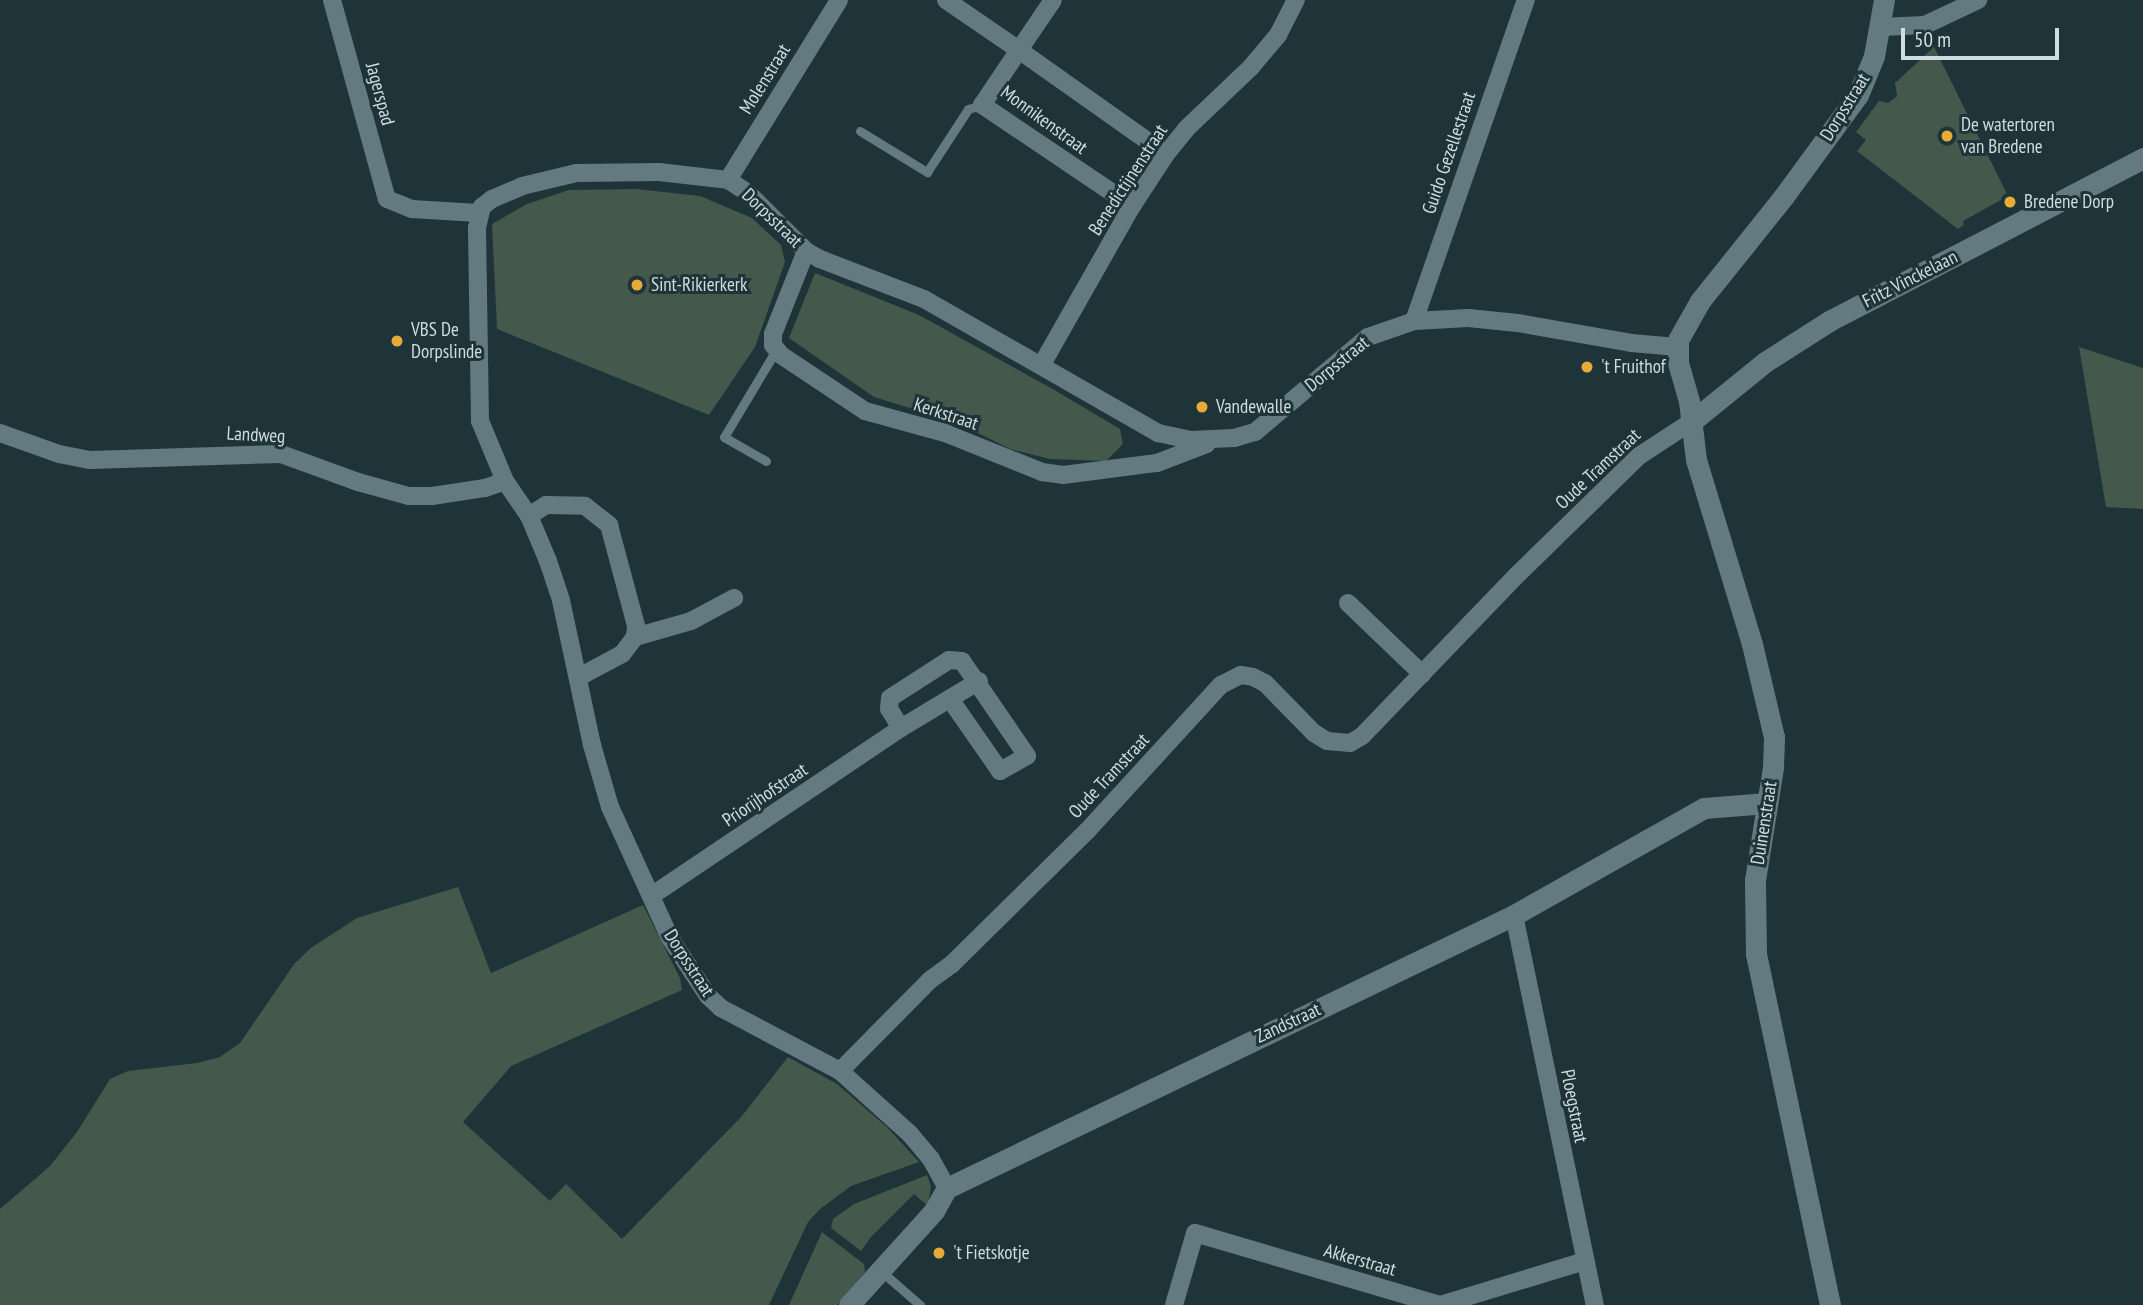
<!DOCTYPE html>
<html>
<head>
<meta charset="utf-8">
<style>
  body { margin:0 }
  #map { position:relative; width:2143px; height:1305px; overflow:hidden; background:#1e3438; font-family:"PT Sans Narrow",sans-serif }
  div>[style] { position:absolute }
  .green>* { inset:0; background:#44584b }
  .service>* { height:9px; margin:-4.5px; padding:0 4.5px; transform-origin:4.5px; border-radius:4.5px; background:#637b80 }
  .minor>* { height:18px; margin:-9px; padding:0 9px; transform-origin:9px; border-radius:9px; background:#637b80 }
  .tertiary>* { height:21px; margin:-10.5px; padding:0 10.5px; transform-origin:10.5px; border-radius:10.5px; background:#637b80 }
  .dots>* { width:19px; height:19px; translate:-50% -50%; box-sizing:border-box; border:4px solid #1e3438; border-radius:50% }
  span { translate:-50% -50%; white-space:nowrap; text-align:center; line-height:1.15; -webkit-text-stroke:6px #1e3438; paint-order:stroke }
  .street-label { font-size:19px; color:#d0dde0 }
  .poi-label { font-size:19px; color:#d0dde0 }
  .left { translate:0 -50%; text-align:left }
  .scale { position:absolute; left:1901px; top:28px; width:158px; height:32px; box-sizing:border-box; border:4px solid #d0dde0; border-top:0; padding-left:9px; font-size:21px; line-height:24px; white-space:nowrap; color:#d0dde0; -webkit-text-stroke:5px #1e3438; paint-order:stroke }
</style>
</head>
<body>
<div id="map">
  <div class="green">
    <div style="clip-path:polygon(1934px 47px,2008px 196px,1963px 221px,1964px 225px,1958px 229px,1857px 151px,1866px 140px,1856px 132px,1879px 101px,1888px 103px,1897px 96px,1895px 83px)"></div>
    <div style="clip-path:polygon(636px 189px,700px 196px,752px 218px,781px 245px,785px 262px,755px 347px,709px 415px,497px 329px,492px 224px,527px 204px,569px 190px)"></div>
    <div style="clip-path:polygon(815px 273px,919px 315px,1051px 388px,1120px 429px,1123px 444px,1106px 461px,1050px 459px,1010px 449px,958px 423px,874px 397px,789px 338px)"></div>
    <div style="clip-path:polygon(2079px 347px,2143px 368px,2143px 509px,2106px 507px)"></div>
    <div style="clip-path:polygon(458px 887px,491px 973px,643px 905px,680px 978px,682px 990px,511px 1066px,463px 1122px,550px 1201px,566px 1184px,622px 1239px,742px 1116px,788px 1057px,837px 1084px,887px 1127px,919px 1162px,851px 1186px,820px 1209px,808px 1222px,769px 1305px,0 1305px,0 1209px,50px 1166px,77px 1132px,110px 1079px,128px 1071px,197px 1063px,220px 1057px,240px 1043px,295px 963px,311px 948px,357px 918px)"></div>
    <div style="clip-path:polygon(927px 1175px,931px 1186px,928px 1206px,914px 1194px,871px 1237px,861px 1251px,831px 1228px,833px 1219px,854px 1204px)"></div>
    <div style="clip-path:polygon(822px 1232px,864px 1264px,865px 1272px,837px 1305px,789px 1305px)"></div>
  </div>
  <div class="service">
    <div style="left:860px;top:131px;width:79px;rotate:31.5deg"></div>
    <div style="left:927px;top:172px;width:75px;rotate:-56.9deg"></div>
    <div style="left:968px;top:109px;width:15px;rotate:-16deg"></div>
    <div style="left:766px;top:461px;width:48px;rotate:-150.3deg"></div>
    <div style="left:724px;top:437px;width:101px;rotate:-59.1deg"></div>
    <div style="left:881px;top:1271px;width:52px;rotate:41.1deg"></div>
  </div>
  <div class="minor">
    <div style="left:332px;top:0;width:206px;rotate:74.6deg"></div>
    <div style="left:387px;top:199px;width:27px;rotate:22deg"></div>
    <div style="left:412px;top:209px;width:66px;rotate:3.5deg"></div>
    <div style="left:946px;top:0;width:88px;rotate:34.4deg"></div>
    <div style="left:1019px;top:50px;width:60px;rotate:-55.8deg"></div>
    <div style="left:1880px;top:27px;width:45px;rotate:-2.5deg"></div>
    <div style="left:1925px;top:25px;width:59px;rotate:-25.3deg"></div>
    <div style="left:728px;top:180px;width:211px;rotate:-58.3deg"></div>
    <div style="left:1132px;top:206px;width:181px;rotate:-146deg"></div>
    <div style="left:982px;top:105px;width:66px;rotate:-56.1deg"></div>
    <div style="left:1019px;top:50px;width:180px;rotate:35.3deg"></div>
    <div style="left:806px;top:251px;width:89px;rotate:111.7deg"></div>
    <div style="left:773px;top:334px;width:11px;rotate:90deg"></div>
    <div style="left:773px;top:345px;width:13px;rotate:51deg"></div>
    <div style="left:781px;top:355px;width:101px;rotate:33.7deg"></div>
    <div style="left:865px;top:411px;width:83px;rotate:15.4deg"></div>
    <div style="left:945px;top:433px;width:105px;rotate:21.9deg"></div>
    <div style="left:1042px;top:472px;width:21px;rotate:8deg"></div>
    <div style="left:1063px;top:475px;width:95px;rotate:-7.3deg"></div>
    <div style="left:1157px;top:463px;width:53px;rotate:-20.8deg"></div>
    <div style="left:1414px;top:321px;width:340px;rotate:-70.8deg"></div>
    <div style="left:1041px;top:366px;width:184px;rotate:-60.4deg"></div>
    <div style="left:1132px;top:206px;width:62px;rotate:-56.8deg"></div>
    <div style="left:1166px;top:154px;width:32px;rotate:-51deg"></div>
    <div style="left:1186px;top:129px;width:90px;rotate:-43.6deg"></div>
    <div style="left:1251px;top:67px;width:42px;rotate:-49.8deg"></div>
    <div style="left:1278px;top:35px;width:39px;rotate:-63deg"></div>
    <div style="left:0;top:433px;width:63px;rotate:19.6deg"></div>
    <div style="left:59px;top:454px;width:32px;rotate:11deg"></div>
    <div style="left:90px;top:460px;width:191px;rotate:-1.8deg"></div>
    <div style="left:281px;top:454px;width:82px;rotate:20deg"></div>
    <div style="left:358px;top:482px;width:53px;rotate:15.4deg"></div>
    <div style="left:409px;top:496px;width:23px"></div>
    <div style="left:432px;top:496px;width:54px;rotate:-8.6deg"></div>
    <div style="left:485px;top:488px;width:21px;rotate:-19deg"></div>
    <div style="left:529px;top:516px;width:20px;rotate:-33deg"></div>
    <div style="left:546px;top:505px;width:39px;rotate:1deg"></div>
    <div style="left:585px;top:506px;width:31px;rotate:38deg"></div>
    <div style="left:609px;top:525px;width:105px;rotate:75deg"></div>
    <div style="left:636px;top:626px;width:11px;rotate:95deg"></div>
    <div style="left:635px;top:637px;width:21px;rotate:127deg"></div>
    <div style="left:622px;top:654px;width:49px;rotate:151.9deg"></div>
    <div style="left:1348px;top:603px;width:103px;rotate:43.8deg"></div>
    <div style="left:635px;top:637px;width:58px;rotate:-15.9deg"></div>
    <div style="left:691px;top:621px;width:49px;rotate:-28.1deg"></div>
    <div style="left:901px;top:728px;width:22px;rotate:-122deg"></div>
    <div style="left:889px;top:709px;width:11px;rotate:-85deg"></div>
    <div style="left:890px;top:698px;width:70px;rotate:-32.8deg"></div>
    <div style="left:949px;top:660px;width:13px;rotate:4deg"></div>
    <div style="left:962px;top:661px;width:115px;rotate:55.6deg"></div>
    <div style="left:1027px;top:756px;width:31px;rotate:151deg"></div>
    <div style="left:1000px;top:771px;width:88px;rotate:-124.8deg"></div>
    <div style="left:651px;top:896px;width:301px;rotate:-33.9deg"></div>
    <div style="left:901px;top:728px;width:91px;rotate:-31.1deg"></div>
    <div style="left:1514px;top:915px;width:398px;rotate:78.3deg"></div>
    <div style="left:840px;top:1071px;width:128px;rotate:-45.3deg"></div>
    <div style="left:930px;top:980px;width:27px;rotate:-36deg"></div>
    <div style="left:952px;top:964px;width:190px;rotate:-44.6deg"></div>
    <div style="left:1087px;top:831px;width:198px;rotate:-47.5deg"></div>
    <div style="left:1221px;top:685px;width:22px;rotate:-27deg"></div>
    <div style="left:1241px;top:675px;width:12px;rotate:9deg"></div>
    <div style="left:1253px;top:677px;width:13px;rotate:27deg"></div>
    <div style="left:1265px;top:683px;width:70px;rotate:45.6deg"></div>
    <div style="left:1314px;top:733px;width:15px;rotate:32deg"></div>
    <div style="left:1327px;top:741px;width:23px;rotate:5deg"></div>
    <div style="left:1350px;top:743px;width:14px;rotate:-30deg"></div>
    <div style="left:1362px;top:736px;width:222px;rotate:-46.1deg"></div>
    <div style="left:1516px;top:576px;width:172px;rotate:-44.3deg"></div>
    <div style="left:1639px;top:456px;width:62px;rotate:-33.2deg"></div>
    <div style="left:947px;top:1188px;width:33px;rotate:-119deg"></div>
    <div style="left:931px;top:1159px;width:33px;rotate:-130deg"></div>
    <div style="left:910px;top:1134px;width:94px;rotate:-138deg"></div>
    <div style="left:840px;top:1071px;width:135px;rotate:-152.1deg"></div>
    <div style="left:721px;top:1008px;width:18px;rotate:-137deg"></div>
    <div style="left:708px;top:996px;width:69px;rotate:-123.2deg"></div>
    <div style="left:670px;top:938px;width:144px;rotate:-114.6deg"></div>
    <div style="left:610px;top:807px;width:65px;rotate:-106.2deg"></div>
    <div style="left:592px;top:745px;width:148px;rotate:-102.1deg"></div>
    <div style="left:561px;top:600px;width:41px;rotate:-108.4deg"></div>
    <div style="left:548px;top:561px;width:49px;rotate:-112.9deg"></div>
    <div style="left:529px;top:516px;width:42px;rotate:-124.4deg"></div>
    <div style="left:505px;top:481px;width:65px;rotate:-112.6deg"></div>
    <div style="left:480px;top:421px;width:193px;rotate:-90.9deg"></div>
    <div style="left:477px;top:228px;width:22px;rotate:-77deg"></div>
    <div style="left:482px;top:207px;width:13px;rotate:-39deg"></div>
    <div style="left:492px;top:199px;width:33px;rotate:-23deg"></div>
    <div style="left:522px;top:186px;width:56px;rotate:-13.5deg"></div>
    <div style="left:576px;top:173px;width:83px;rotate:-0.7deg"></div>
    <div style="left:659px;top:172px;width:69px;rotate:6.6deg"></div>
    <div style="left:728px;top:180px;width:24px;rotate:33deg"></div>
    <div style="left:748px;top:193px;width:82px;rotate:45deg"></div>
    <div style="left:806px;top:251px;width:16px;rotate:30deg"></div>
    <div style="left:820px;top:259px;width:111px;rotate:21deg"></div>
    <div style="left:924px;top:299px;width:270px;rotate:29.8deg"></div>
    <div style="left:1158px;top:433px;width:33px;rotate:12deg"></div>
    <div style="left:1190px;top:440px;width:44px;rotate:-2.6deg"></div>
    <div style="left:1234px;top:438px;width:22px;rotate:-16deg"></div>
    <div style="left:1255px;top:432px;width:148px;rotate:-40.1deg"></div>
    <div style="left:1368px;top:337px;width:49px;rotate:-19.2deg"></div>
    <div style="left:1414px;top:321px;width:54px;rotate:-3.2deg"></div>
    <div style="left:1468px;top:318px;width:50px;rotate:5.7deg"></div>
    <div style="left:1518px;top:323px;width:115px;rotate:10deg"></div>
    <div style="left:1631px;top:343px;width:47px;rotate:4.9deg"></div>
    <div style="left:1174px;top:1305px;width:75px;rotate:-73.7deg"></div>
    <div style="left:1195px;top:1233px;width:255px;rotate:16.4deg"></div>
    <div style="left:1440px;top:1305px;width:152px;rotate:-16.9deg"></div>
  </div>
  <div class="tertiary">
    <div style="left:1691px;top:422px;width:95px;rotate:-39deg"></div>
    <div style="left:1765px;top:362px;width:76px;rotate:-32.6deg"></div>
    <div style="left:1829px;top:321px;width:354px;rotate:-27.4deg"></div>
    <div style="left:849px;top:1305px;width:127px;rotate:-47.9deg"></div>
    <div style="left:934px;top:1211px;width:26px;rotate:-61deg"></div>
    <div style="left:947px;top:1188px;width:629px;rotate:-25.71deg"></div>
    <div style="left:1514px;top:915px;width:218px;rotate:-29.4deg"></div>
    <div style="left:1704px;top:808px;width:63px;rotate:-4.5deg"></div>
    <div style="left:1830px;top:1305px;width:359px;rotate:-101.9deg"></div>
    <div style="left:1756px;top:954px;width:74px;rotate:-90.8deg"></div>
    <div style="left:1755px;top:880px;width:114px;rotate:-80.9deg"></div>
    <div style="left:1773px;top:767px;width:30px;rotate:-88deg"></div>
    <div style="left:1774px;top:737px;width:96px;rotate:-103.3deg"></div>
    <div style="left:1752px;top:644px;width:192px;rotate:-106.9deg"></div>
    <div style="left:1696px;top:460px;width:59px;rotate:-96.8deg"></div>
    <div style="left:1689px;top:401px;width:40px;rotate:-106deg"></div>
    <div style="left:1678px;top:363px;width:23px;rotate:-90deg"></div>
    <div style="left:1678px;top:340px;width:45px;rotate:-60.6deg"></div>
    <div style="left:1700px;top:301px;width:134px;rotate:-51.3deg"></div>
    <div style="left:1784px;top:196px;width:125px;rotate:-53.8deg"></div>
    <div style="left:1858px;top:95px;width:42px;rotate:-67.7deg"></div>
    <div style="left:1874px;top:56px;width:57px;rotate:-79.9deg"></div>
  </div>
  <div class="dots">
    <div style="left:1947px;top:136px;background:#e8ab37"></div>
    <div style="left:2010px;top:202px;background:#e8ab37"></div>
    <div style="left:637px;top:285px;background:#e8ab37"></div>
    <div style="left:397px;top:341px;background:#e8ab37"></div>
    <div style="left:1587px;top:367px;background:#e8ab37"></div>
    <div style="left:1202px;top:407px;background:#e8ab37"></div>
    <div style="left:939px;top:1253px;background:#e8ab37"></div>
  </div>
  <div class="street-label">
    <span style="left:765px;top:79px;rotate:-58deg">Molenstraat</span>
    <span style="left:380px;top:94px;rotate:75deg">Jagerspad</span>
    <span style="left:1845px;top:107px;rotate:-58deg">Dorpsstraat</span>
    <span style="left:1044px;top:120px;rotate:36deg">Monnikenstraat</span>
    <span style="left:1449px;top:153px;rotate:-71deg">Guido Gezellestraat</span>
    <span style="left:1128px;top:180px;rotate:-57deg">Benedictijnenstraat</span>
    <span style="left:772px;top:218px;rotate:44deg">Dorpsstraat</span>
    <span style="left:1910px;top:279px;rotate:-27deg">Fritz Vinckelaan</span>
    <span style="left:1337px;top:364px;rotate:-39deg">Dorpsstraat</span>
    <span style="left:946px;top:414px;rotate:18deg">Kerkstraat</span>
    <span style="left:256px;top:435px;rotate:3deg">Landweg</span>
    <span style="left:1598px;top:469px;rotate:-43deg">Oude Tramstraat</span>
    <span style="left:1109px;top:776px;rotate:-47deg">Oude Tramstraat</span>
    <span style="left:765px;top:795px;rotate:-34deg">Priorijhofstraat</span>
    <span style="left:1764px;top:823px;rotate:-81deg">Duinenstraat</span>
    <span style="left:689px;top:963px;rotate:57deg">Dorpsstraat</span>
    <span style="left:1288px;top:1023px;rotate:-25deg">Zandstraat</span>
    <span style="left:1574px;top:1106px;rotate:79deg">Ploegstraat</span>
    <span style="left:1360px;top:1260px;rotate:16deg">Akkerstraat</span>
  </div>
  <div class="poi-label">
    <span class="left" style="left:1961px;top:136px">De watertoren<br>van Bredene</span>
    <span class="left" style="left:2024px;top:202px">Bredene Dorp</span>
    <span class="left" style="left:651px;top:285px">Sint-Rikierkerk</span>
    <span class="left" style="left:411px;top:341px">VBS De<br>Dorpslinde</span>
    <span class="left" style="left:1601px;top:367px">'t Fruithof</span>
    <span class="left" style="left:1216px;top:407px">Vandewalle</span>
    <span class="left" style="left:953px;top:1253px">'t Fietskotje</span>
  </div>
  <div class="scale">50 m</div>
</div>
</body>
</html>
